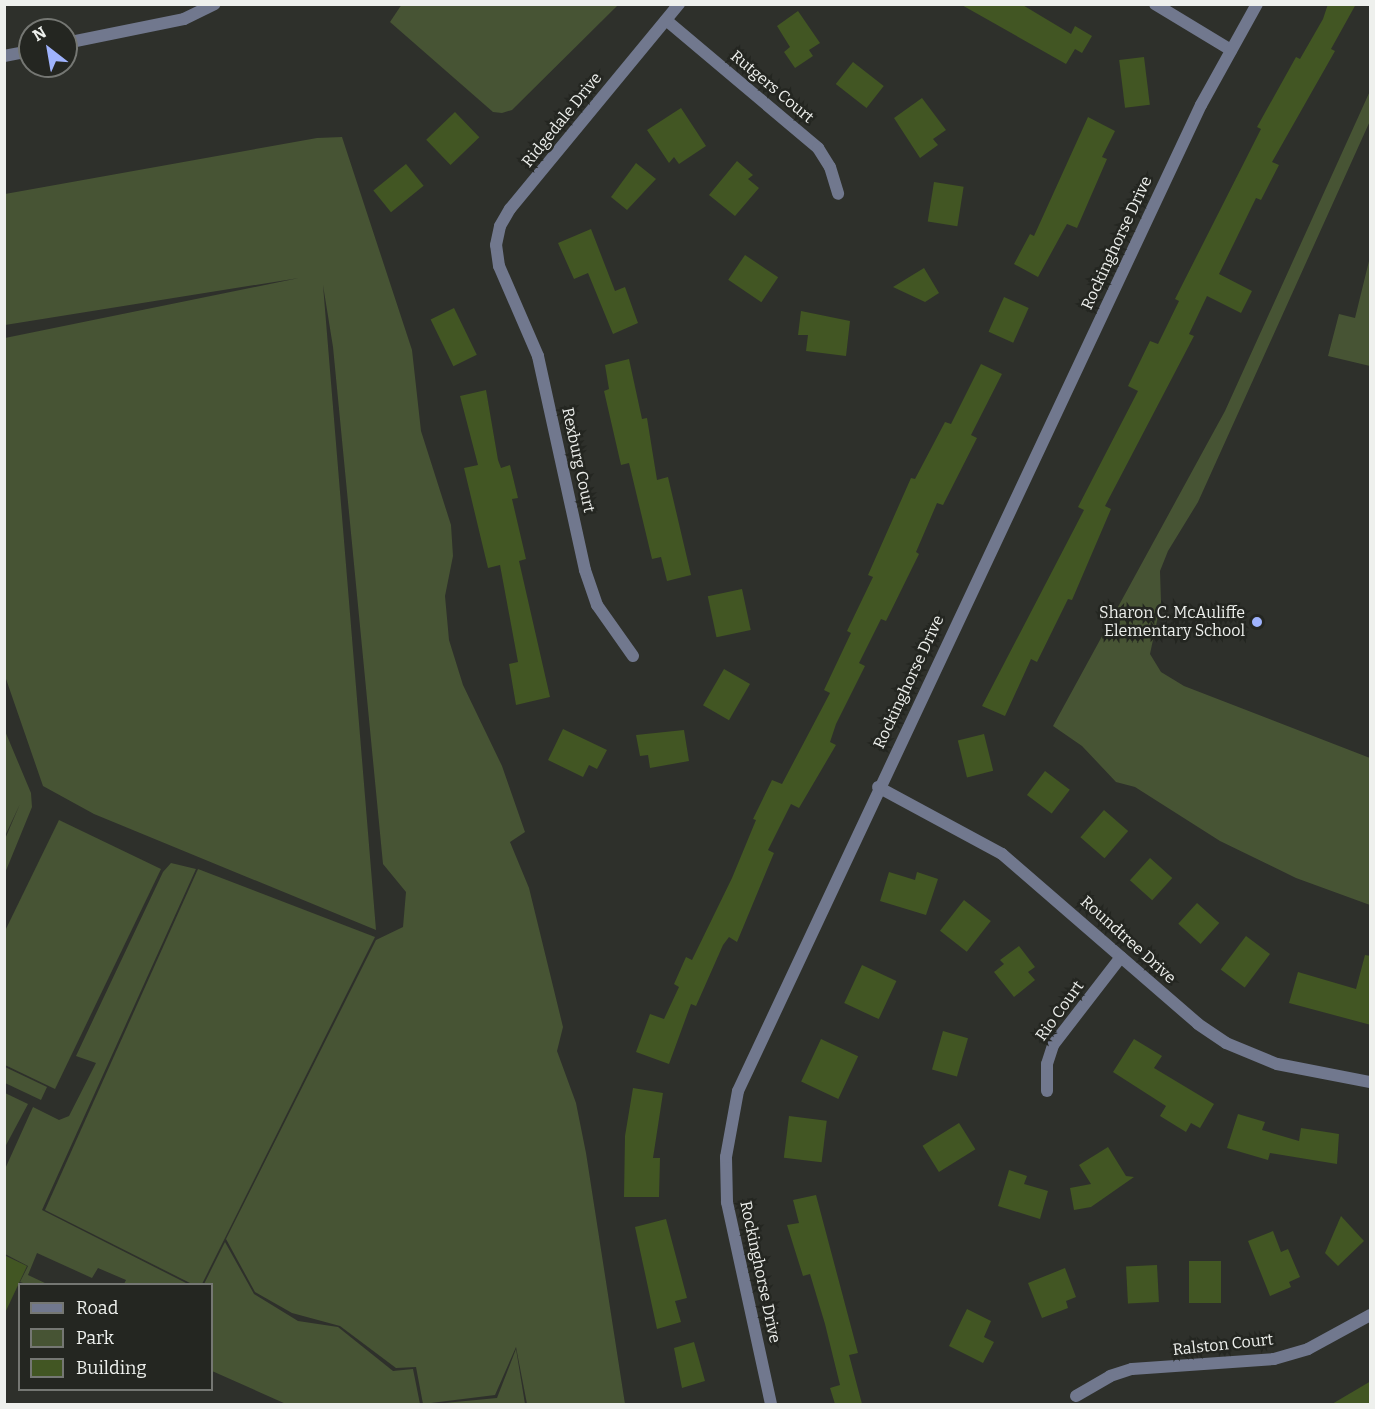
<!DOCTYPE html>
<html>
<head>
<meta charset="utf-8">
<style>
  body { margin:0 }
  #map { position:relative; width:1375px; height:1409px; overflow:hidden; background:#2e302b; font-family:Bitter,serif }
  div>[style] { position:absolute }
  .green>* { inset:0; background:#475434 }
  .building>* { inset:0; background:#425623; transform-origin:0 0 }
  .street>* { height:12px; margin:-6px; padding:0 6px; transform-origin:6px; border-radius:6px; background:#71788e }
  .dots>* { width:16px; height:16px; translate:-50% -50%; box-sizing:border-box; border:3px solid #242621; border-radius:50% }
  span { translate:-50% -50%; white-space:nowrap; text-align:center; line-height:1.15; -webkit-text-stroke:5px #242621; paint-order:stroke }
  .street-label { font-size:16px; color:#eef0ed }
  .poi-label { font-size:16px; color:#eef0ed }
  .right { translate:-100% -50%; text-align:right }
  .frame { position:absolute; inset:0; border:6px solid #eef0ed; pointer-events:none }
  .legend { position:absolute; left:18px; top:1283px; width:195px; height:108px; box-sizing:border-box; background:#242621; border:2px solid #757773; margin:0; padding:8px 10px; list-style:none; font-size:18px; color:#eef0ed }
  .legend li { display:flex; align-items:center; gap:12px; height:30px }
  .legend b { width:30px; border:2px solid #757773 }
  .north { position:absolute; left:18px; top:18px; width:60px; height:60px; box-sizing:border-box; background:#242621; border:2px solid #757773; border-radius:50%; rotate:329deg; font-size:16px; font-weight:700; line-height:24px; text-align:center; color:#eef0ed }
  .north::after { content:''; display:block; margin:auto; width:21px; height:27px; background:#9fb3fd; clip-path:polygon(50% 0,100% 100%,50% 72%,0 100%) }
</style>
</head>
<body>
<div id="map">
  <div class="green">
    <div style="clip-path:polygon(402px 4px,618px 4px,618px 5px,512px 110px,502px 113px,493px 112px,390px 22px)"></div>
    <div style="clip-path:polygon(1370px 91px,1370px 121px,1198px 502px,1168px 551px,1160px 571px,1161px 602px,1150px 654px,1161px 672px,1184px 686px,1370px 758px,1370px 905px,1296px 878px,1220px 841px,1135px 787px,1116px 782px,1082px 746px,1053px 726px,1225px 411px)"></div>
    <div style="clip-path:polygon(342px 137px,412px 350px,421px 431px,451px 525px,453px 556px,445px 596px,449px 640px,463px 685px,502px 766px,525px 832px,510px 842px,529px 888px,563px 1027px,557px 1051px,576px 1103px,586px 1153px,625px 1404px,527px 1404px,516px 1347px,495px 1395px,423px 1404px,416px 1367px,396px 1368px,340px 1326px,292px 1313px,255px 1292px,226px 1239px,376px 940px,403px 927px,406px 892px,383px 864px,333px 347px,323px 285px,376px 930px,94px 814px,43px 786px,5px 676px,5px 338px,299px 278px,5px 325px,5px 194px,317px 138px)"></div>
    <div style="clip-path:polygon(1369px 261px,1370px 261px,1370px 366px,1328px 356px,1339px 314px,1355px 318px)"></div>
    <div style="clip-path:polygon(5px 731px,31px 793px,32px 807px,5px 873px,5px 839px,20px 804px,5px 836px)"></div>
    <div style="clip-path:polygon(59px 820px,161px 869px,55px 1089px,5px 1065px,4px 933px)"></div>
    <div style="clip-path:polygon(171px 863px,196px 869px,42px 1210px,188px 1284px,124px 1284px,126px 1280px,98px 1268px,92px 1278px,37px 1253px,28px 1275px,47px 1284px,26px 1284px,20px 1282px,28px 1266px,5px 1254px,5px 1169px,33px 1107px,59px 1120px,69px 1116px,96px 1063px,76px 1056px,163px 872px)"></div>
    <div style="clip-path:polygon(198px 869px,375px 937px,202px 1284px,192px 1284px,45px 1210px)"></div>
    <div style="clip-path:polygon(5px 1067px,47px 1087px,41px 1100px,5px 1083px)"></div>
    <div style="clip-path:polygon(5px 1093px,28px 1104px,5px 1147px)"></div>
    <div style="clip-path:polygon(225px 1242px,254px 1294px,298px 1321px,338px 1327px,393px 1371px,413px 1369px,420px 1404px,286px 1404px,212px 1371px,212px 1284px,204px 1284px)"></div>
    <div style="clip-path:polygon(516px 1349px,525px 1404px,434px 1404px,497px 1398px)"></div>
  </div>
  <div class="building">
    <div style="clip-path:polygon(960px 4px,1021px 4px,1071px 34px,1075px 26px,1092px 36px,1082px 53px,1075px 49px,1066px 64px)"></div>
    <div style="clip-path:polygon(1328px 4px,1356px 4px,1331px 49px,1335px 51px,1272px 162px,1279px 165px,1261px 200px,1256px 198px,1219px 274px,1252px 291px,1241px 313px,1207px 296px,1189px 334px,1194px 336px,1105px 506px,1111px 509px,1072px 600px,1068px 599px,1037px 662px,1031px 659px,1005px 716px,982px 706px,1084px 510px,1078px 507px,1138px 391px,1128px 386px,1150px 341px,1158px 344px,1179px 301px,1175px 299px,1261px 129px,1257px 127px,1296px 57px,1300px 59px,1323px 19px)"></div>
    <div style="clip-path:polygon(798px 11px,820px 43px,809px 50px,813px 56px,795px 68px,784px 52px,790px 47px,777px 26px)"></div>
    <div style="left:1144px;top:57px;width:48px;height:25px;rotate:83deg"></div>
    <div style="left:853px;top:62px;width:39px;height:28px;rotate:38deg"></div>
    <div style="clip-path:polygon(922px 98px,946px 130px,933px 139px,938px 145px,920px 158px,894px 118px)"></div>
    <div style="clip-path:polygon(681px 108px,706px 146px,679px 164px,674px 157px,669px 163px,647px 130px)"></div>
    <div style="left:455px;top:112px;width:35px;height:40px;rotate:46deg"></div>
    <div style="clip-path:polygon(1088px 117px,1115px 131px,1102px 157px,1107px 159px,1077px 228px,1067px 224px,1038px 277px,1014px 264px,1030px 234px,1034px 236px)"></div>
    <div style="clip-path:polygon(737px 161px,753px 175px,748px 179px,759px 188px,735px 216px,709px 195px)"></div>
    <div style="clip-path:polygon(636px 163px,656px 179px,627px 210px,611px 197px)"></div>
    <div style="left:406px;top:164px;width:28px;height:42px;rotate:51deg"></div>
    <div style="left:934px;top:182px;width:30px;height:40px;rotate:9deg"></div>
    <div style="clip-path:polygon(591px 229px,615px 291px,625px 287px,638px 323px,613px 334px,588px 273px,574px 279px,558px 243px)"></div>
    <div style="left:745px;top:255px;width:40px;height:30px;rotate:34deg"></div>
    <div style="clip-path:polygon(924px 268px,939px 293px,925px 302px,893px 287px)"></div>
    <div style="left:1004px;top:297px;width:27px;height:38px;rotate:24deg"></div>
    <div style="left:454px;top:308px;width:52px;height:26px;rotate:64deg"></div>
    <div style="clip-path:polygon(801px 311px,850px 321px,846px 356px,806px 351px,808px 335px,798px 335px)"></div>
    <div style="clip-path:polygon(629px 359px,642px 419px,647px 418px,657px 480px,668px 477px,691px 575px,667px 581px,661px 557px,652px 559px,629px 463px,621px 465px,604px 391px,609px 389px,605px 365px)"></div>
    <div style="clip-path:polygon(981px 364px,1002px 374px,971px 435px,977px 438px,943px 505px,937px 503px,916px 552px,919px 554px,886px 621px,881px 619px,859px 663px,865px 666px,836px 724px,830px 742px,836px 745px,799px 808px,791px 804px,768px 850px,774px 853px,737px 942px,729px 937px,723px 945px,696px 1006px,691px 1004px,669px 1064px,636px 1052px,650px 1014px,664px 1019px,679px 987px,674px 984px,686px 957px,692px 960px,732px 878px,756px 820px,753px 819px,772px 780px,782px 784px,830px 693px,824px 690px,851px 633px,847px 631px,873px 577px,868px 575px,911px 478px,915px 479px,945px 422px,951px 424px)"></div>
    <div style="clip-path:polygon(486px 390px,498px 460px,501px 468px,510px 465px,518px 498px,512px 499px,526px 559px,519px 561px,550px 697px,516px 705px,509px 664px,518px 662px,500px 565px,488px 568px,464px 468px,478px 465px,460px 396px)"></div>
    <div style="left:742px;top:589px;width:42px;height:35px;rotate:78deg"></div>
    <div style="left:724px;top:669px;width:30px;height:42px;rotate:30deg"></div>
    <div style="clip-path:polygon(563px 729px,607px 750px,597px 769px,589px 765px,583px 777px,548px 760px)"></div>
    <div style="clip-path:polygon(684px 730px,689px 761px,650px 768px,648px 755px,640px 756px,636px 735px)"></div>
    <div style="left:984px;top:734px;width:38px;height:27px;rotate:76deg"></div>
    <div style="left:1045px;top:771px;width:31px;height:30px;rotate:37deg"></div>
    <div style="left:1104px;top:810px;width:32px;height:36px;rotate:41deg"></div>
    <div style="left:1150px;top:858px;width:30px;height:30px;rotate:42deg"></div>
    <div style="clip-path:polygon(889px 872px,915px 880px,917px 872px,938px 879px,926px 915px,880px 901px)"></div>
    <div style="left:964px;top:900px;width:34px;height:39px;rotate:38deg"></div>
    <div style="left:1197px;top:903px;width:30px;height:28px;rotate:42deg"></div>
    <div style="left:1246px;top:936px;width:30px;height:42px;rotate:37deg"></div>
    <div style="clip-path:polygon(1019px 946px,1035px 967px,1028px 972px,1035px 980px,1014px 997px,994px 972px,1004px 964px,1000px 960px)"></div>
    <div style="clip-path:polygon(1365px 955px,1371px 956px,1371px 1025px,1289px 1003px,1298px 972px,1356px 989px)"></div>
    <div style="left:862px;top:965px;width:38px;height:42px;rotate:25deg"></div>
    <div style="left:943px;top:1031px;width:26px;height:40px;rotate:16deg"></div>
    <div style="left:821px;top:1039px;width:41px;height:47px;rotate:25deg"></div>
    <div style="clip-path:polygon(1134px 1039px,1162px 1056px,1154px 1068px,1214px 1104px,1200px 1128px,1191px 1123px,1186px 1132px,1160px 1116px,1166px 1106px,1113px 1072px)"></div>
    <div style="clip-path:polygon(633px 1088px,663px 1093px,653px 1158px,660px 1158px,659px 1197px,624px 1197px,625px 1136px)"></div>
    <div style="clip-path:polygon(1238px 1114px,1265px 1122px,1262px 1130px,1299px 1141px,1301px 1128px,1339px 1134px,1337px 1164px,1270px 1153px,1268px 1160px,1227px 1148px)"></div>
    <div style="left:789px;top:1116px;width:38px;height:42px;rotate:7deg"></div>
    <div style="left:959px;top:1123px;width:31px;height:43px;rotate:58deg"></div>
    <div style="clip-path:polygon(1108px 1147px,1126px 1176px,1134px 1177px,1091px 1207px,1074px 1210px,1070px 1188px,1091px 1184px,1079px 1165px)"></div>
    <div style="clip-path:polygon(1009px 1170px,1027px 1176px,1024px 1184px,1048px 1191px,1040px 1219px,998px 1206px)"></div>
    <div style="clip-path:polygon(816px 1195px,858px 1353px,849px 1355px,862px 1404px,835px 1404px,830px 1388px,840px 1385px,825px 1324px,810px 1274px,803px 1276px,787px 1225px,799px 1223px,793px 1200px)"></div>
    <div style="clip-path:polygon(1341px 1216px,1364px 1241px,1338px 1266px,1325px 1253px)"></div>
    <div style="clip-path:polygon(666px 1219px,687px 1298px,675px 1301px,681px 1322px,657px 1329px,635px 1227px)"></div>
    <div style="clip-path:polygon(1273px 1231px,1281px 1252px,1288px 1249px,1300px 1277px,1289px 1282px,1291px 1287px,1270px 1296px,1248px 1241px)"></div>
    <div style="clip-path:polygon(4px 1255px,27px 1266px,4px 1315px)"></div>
    <div style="left:1189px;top:1261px;width:32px;height:42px"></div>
    <div style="left:1157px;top:1265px;width:37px;height:31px;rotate:87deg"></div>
    <div style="clip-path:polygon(1065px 1268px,1076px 1297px,1066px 1301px,1068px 1308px,1042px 1318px,1028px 1283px)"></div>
    <div style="clip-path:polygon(967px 1309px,991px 1321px,984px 1337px,994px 1342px,983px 1363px,949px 1346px)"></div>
    <div style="clip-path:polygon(694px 1342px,705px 1381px,682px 1388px,674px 1348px)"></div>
    <div style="clip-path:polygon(1371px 1381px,1371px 1404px,1332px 1404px)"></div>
  </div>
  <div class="street">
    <div style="left:1155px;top:4px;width:89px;rotate:31.2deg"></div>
    <div style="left:666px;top:20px;width:199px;rotate:40.1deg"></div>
    <div style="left:818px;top:148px;width:22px;rotate:58deg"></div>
    <div style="left:830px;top:167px;width:28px;rotate:73deg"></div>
    <div style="left:66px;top:43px;width:120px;rotate:-11.5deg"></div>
    <div style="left:184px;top:19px;width:34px;rotate:-26deg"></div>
    <div style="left:4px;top:56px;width:26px;rotate:-11deg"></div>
    <div style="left:633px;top:656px;width:62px;rotate:-125.2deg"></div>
    <div style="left:597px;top:605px;width:37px;rotate:-109deg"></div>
    <div style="left:585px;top:570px;width:219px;rotate:-102.4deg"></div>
    <div style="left:538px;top:356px;width:98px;rotate:-113.4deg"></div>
    <div style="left:499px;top:266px;width:21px;rotate:-98deg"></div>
    <div style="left:496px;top:245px;width:19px;rotate:-78deg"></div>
    <div style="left:500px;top:226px;width:20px;rotate:-60deg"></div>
    <div style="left:510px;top:209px;width:266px;rotate:-50.5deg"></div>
    <div style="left:878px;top:787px;width:141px;rotate:28.4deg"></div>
    <div style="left:1002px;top:854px;width:259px;rotate:40.9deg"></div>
    <div style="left:1198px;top:1024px;width:34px;rotate:34deg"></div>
    <div style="left:1226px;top:1043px;width:55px;rotate:22.4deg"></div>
    <div style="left:1277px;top:1064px;width:95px;rotate:11deg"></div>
    <div style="left:1047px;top:1091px;width:27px;rotate:-90deg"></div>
    <div style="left:1047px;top:1064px;width:20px;rotate:-72deg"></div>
    <div style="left:1053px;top:1045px;width:111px;rotate:-52.3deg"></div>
    <div style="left:1076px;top:1396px;width:39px;rotate:-30deg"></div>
    <div style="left:1110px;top:1376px;width:23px;rotate:-18deg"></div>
    <div style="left:1132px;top:1369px;width:142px;rotate:-4deg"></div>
    <div style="left:1274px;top:1359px;width:35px;rotate:-16deg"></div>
    <div style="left:1308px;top:1349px;width:71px;rotate:-28.7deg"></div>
    <div style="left:771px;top:1404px;width:207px;rotate:-102.3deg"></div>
    <div style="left:727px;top:1202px;width:45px;rotate:-91.3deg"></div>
    <div style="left:726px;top:1157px;width:67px;rotate:-79.7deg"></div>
    <div style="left:738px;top:1091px;width:1089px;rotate:-64.85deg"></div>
    <div style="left:1201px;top:105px;width:115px;rotate:-61deg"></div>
  </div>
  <div class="dots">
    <div style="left:1257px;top:622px;background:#9fb3fd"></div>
  </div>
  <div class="street-label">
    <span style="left:772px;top:87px;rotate:40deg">Rutgers Court</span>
    <span style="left:562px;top:120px;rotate:-51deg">Ridgedale Drive</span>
    <span style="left:1117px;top:243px;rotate:-65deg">Rockinghorse Drive</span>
    <span style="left:578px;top:460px;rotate:78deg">Rexburg Court</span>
    <span style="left:909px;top:682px;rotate:-65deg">Rockinghorse Drive</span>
    <span style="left:1128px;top:940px;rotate:42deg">Roundtree Drive</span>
    <span style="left:1060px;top:1011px;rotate:-54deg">Rio Court</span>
    <span style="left:760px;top:1272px;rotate:78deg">Rockinghorse Drive</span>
    <span style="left:1223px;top:1345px;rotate:-6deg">Ralston Court</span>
  </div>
  <div class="poi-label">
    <span class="right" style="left:1245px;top:622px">Sharon C. McAuliffe<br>Elementary School</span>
  </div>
  <div class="frame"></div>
  <ul class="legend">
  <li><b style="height:8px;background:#71788e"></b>Road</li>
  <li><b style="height:16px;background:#475434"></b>Park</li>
  <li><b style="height:16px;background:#425623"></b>Building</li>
  </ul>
  <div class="north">N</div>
</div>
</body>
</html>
